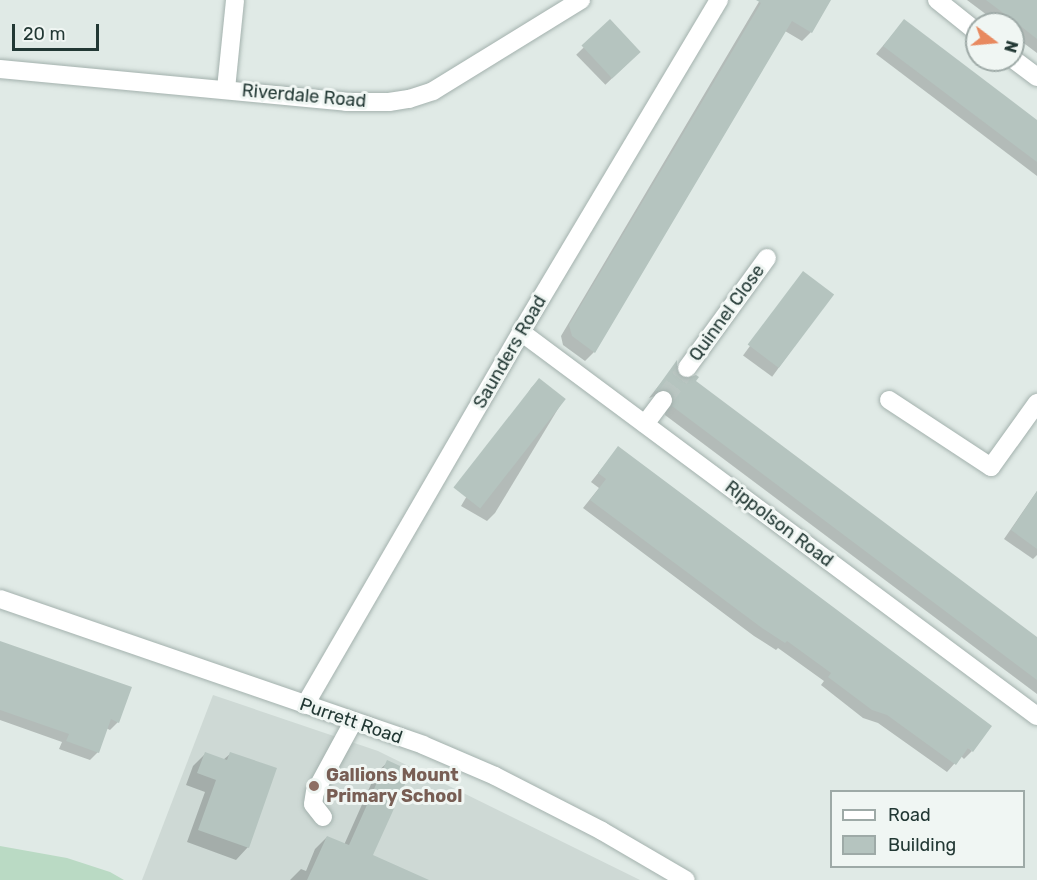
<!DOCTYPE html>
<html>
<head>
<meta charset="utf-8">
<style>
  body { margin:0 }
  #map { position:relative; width:1037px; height:880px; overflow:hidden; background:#e0eae6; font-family:Rubik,sans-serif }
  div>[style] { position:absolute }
  .built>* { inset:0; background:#ced9d5 }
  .green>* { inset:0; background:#badac4 }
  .shadow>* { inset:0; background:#0003; transform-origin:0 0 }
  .building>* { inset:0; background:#b5c4bf; transform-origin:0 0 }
  .minor-tunnel>* { height:18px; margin-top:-9px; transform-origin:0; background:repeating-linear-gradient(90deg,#bac6c2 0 18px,transparent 0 27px) }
  .roads { filter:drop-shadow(0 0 2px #a3b1ad) drop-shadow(0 0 2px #a3b1ad) }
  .minor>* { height:18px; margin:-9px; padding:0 9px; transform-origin:9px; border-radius:9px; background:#fff }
  .dots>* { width:16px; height:16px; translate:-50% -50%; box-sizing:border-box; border:3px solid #f0f6f3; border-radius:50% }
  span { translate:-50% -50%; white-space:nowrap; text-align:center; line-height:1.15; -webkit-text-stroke:6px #f0f6f3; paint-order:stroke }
  .street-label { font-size:18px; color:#223834 }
  .education-label { font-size:18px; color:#785e54; font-weight:700 }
  .left { translate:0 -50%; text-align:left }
  .legend { position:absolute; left:830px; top:790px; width:195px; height:78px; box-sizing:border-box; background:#f0f6f3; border:2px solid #9eaaa7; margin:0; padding:8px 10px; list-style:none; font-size:18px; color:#223834 }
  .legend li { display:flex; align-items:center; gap:12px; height:30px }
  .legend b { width:30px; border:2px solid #9eaaa7 }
  .north { position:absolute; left:965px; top:12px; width:60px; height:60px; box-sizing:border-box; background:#f0f6f3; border:2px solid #9eaaa7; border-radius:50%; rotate:106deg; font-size:16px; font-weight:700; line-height:24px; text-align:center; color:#223834 }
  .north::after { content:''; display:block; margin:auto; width:21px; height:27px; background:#e8895f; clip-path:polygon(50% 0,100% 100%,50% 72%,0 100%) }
  .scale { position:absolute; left:12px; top:24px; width:87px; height:27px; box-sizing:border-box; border:3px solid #223834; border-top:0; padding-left:8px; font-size:18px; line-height:21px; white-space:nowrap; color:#223834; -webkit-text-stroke:4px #f0f6f3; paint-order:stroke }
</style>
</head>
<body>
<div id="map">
  <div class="built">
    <div style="clip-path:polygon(213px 695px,378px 751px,640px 880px,142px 880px)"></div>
  </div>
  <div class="green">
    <div style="clip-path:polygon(0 846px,67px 858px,110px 872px,124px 880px,0 880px)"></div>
  </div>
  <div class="shadow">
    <div style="clip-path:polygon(760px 0,830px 0,811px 32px,802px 41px,785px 31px,594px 352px,585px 361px,563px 345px,561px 336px)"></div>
    <div style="clip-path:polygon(967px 0,1037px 0,1037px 53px,1013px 35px,1013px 24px,999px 24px)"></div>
    <div style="clip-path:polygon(904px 21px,1037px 121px,1037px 176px,876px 54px)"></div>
    <div style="left:610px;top:22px;width:42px;height:47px;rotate:46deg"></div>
    <div style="left:803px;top:273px;width:36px;height:102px;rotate:36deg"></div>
    <div style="clip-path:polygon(676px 364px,675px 372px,679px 378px,694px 382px,1037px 639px,1037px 694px,665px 415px,666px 405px,655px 396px,649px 398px)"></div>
    <div style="clip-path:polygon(539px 380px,564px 399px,495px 513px,487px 521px,461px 506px,531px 388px)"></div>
    <div style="clip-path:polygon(618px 448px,972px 751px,964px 759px,961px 756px,947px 772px,878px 723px,863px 718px,821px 685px,824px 681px,778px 648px,776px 650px,754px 636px,583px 508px,599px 488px,591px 482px)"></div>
    <div style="clip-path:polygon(1037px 491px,1037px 555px,1033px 559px,1004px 539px)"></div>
    <div style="clip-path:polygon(0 643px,118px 722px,110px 730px,106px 728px,98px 752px,90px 760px,59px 749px,62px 742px,0 720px)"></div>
    <div style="clip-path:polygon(205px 754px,223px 760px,230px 754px,248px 847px,236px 860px,187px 842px,205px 792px,186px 785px,193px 766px)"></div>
    <div style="clip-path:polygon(388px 762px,371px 856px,392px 880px,290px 880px,301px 869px,306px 871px,315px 849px,327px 837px,344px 845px,376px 773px)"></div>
  </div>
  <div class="building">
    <div style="clip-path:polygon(756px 0,831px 0,812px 33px,792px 21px,595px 353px,572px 336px,569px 325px,761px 3px)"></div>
    <div style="clip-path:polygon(986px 0,1037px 0,1037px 39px,1018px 24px)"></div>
    <div style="left:610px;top:19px;width:45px;height:39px;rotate:47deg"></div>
    <div style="clip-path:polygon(904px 19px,1037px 120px,1037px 162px,883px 46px)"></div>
    <div style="left:803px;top:271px;width:39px;height:92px;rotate:37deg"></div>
    <div style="clip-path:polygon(677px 360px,677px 372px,680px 377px,686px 379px,696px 375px,699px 377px,696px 381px,1037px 637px,1037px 680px,672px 406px,674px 396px,669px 391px,664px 389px,654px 392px)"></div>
    <div style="left:539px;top:378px;width:34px;height:139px;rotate:38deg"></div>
    <div style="clip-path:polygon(618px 446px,992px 726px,973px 752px,968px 748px,956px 765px,887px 715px,872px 710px,828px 677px,831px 673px,787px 641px,785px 643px,762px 628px,590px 500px,606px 479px,598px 473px)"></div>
    <div style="clip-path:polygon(1037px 491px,1037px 549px,1011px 530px)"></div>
    <div style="clip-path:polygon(0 641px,132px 687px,119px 723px,111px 719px,99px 753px,66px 741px,69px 734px,0 710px)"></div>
    <div style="clip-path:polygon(205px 752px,227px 760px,230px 752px,277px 768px,249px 848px,198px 830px,216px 780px,197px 773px)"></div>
    <div style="clip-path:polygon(387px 760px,411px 771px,373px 855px,429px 880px,307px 880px,327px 836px,349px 845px)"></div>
  </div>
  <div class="minor-tunnel">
    <div style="left:663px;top:400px;width:40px;rotate:-53deg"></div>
  </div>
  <div class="roads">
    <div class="minor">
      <div style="left:937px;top:0;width:51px;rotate:38.7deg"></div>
      <div style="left:1013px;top:59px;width:30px;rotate:37deg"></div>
      <div style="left:0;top:69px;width:348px;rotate:5.4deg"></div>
      <div style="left:346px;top:102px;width:43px"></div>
      <div style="left:389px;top:102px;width:20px;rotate:-9deg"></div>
      <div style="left:409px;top:99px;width:25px;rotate:-18deg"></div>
      <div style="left:433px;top:91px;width:174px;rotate:-31.6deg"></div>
      <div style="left:226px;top:89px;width:89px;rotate:-84.2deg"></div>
      <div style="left:521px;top:332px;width:643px;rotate:36.66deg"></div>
      <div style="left:687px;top:368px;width:136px;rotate:-54deg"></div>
      <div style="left:889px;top:400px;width:122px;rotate:33.3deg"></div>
      <div style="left:991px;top:467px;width:79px;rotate:-54.3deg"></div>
      <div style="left:645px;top:424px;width:30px;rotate:-53deg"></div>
      <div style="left:0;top:599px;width:447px;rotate:19deg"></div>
      <div style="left:423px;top:745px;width:78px;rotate:23.3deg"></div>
      <div style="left:495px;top:776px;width:120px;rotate:27.2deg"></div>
      <div style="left:602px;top:831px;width:97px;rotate:30.3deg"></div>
      <div style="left:305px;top:705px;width:431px;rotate:-59.9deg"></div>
      <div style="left:521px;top:332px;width:387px;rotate:-59.2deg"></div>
      <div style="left:323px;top:817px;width:16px;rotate:-128deg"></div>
      <div style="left:313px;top:804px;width:12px;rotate:-81deg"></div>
      <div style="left:315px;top:792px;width:80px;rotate:-61.5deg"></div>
    </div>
  </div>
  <div class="dots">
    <div style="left:314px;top:786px;background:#8d6e63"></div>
  </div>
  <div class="street-label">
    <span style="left:304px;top:96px;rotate:5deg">Riverdale Road</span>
    <span style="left:727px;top:313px;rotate:-54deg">Quinnel Close</span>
    <span style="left:510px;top:352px;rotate:-60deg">Saunders Road</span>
    <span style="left:779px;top:524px;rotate:37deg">Rippolson Road</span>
    <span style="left:351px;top:721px;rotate:19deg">Purrett Road</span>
  </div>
  <div class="education-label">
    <span class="left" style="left:326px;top:786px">Gallions Mount<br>Primary School</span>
  </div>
  <ul class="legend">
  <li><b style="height:8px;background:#fff"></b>Road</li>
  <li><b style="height:16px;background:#b5c4bf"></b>Building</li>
  </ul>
  <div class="north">N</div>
  <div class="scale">20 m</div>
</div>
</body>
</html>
